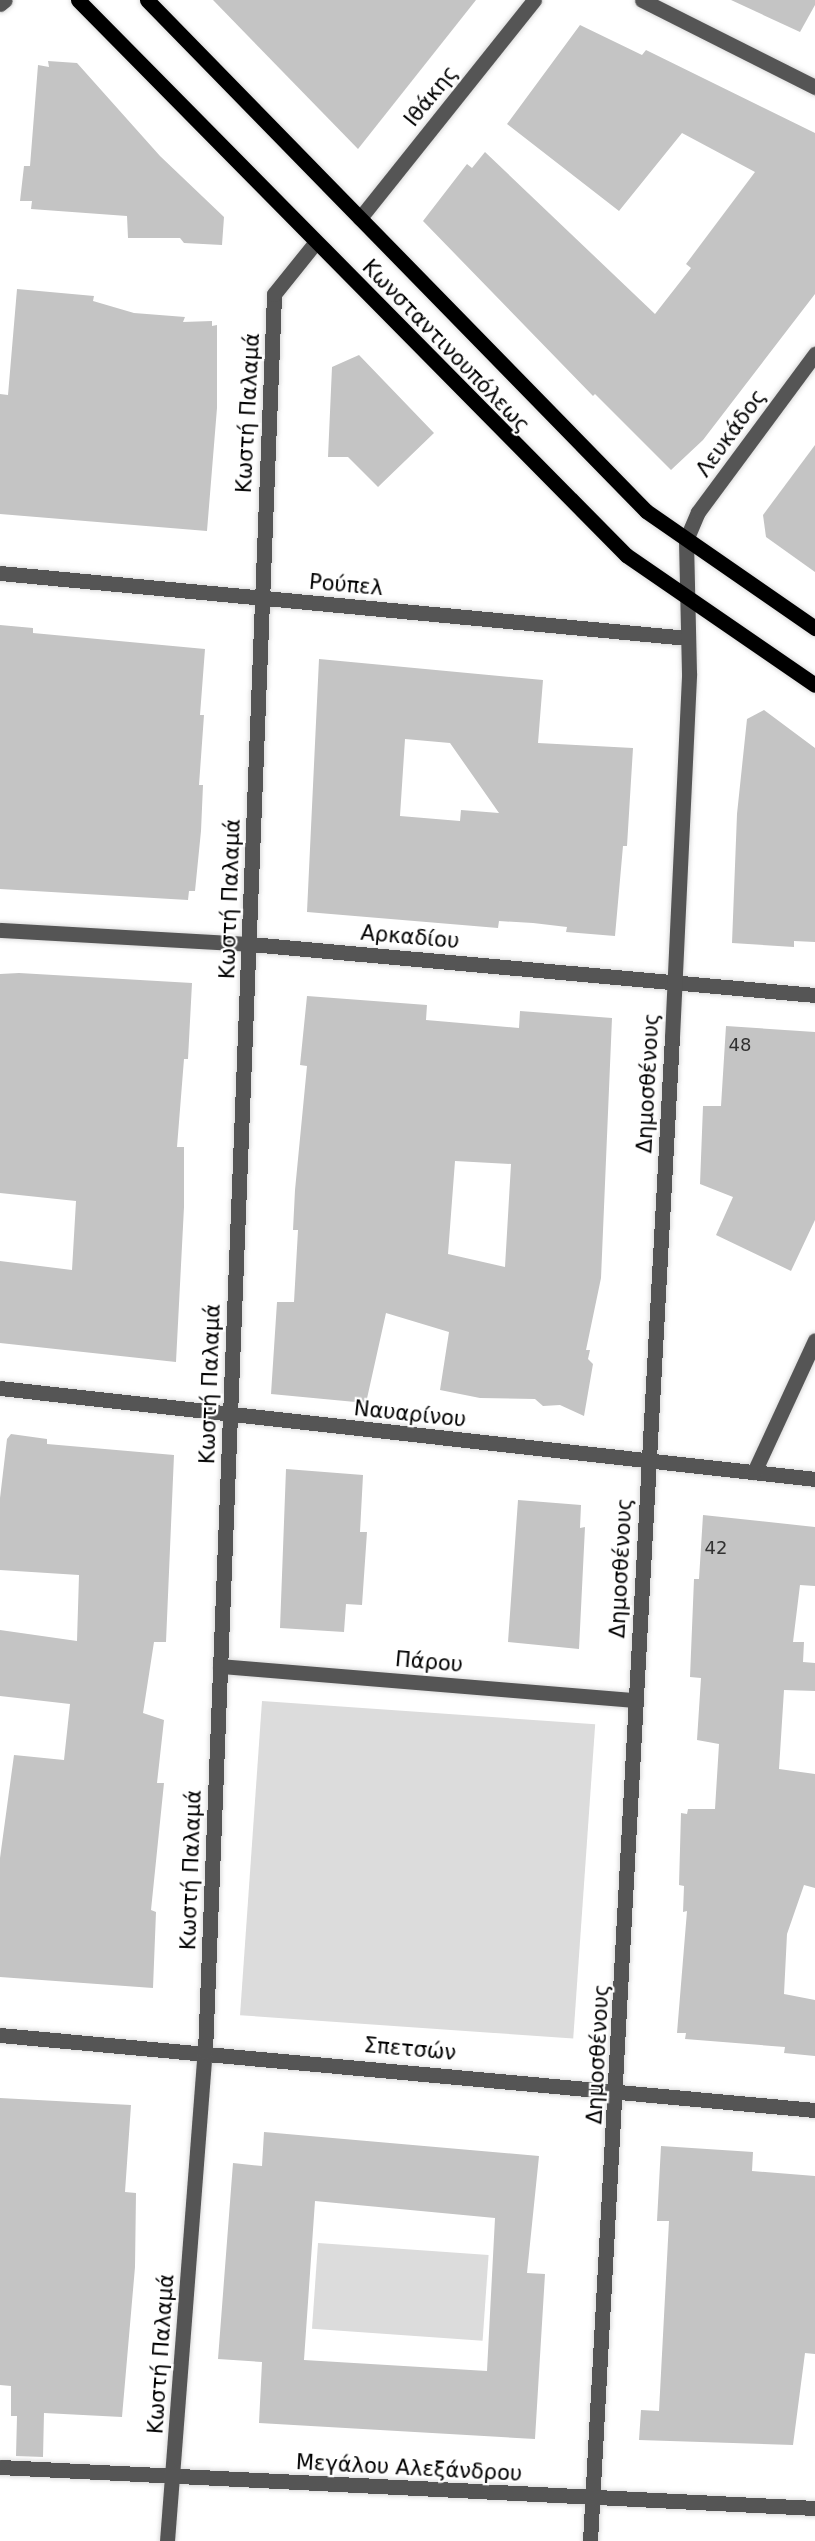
<!DOCTYPE html>
<html>
<head>
<meta charset="utf-8">
<style>
  body { margin:0 }
  #map { position:relative; width:815px; height:2541px; overflow:hidden; background:#fff; font-family:"DejaVu Sans",sans-serif }
  div>[style] { position:absolute }
  .green>* { inset:0; background:#dcdcdc; transform-origin:0 0 }
  .building>* { inset:0; background:#c4c4c4 }
  .roads { filter:drop-shadow(0 0 2px #dbdbdb) drop-shadow(0 0 2px #dbdbdb) }
  .minor>* { height:15px; margin:-7.5px; padding:0 7.5px; transform-origin:7.5px; border-radius:7.5px; background:#555 }
  .major>* { height:15px; margin:-7.5px; padding:0 7.5px; transform-origin:7.5px; border-radius:7.5px; background:#000 }
  span { translate:-50% -50%; white-space:nowrap; text-align:center; line-height:1.15; -webkit-text-stroke:4.5px #fff; paint-order:stroke }
  .number-label { font-size:18px; color:#313131 }
  .number-label span { -webkit-text-stroke-width:0 }
  .street-label { font-size:21px; color:#000 }
</style>
</head>
<body>
<div id="map">
  <div class="green">
    <div style="left:262px;top:1701px;width:334px;height:315px;rotate:4deg"></div>
    <div style="left:318px;top:2243px;width:171px;height:86px;rotate:4deg"></div>
  </div>
  <div class="building">
    <div style="clip-path:polygon(213px 0,476px 0,358px 149px)"></div>
    <div style="clip-path:polygon(731px 0,815px 0,815px 5px,800px 32px)"></div>
    <div style="clip-path:polygon(580px 25px,642px 55px,646px 50px,815px 133px,815px 294px,703px 440px,671px 470px,595px 394px,593px 396px,423px 221px,467px 164px,472px 168px,485px 152px,655px 314px,691px 268px,686px 264px,755px 172px,682px 133px,619px 211px,507px 124px)"></div>
    <div style="clip-path:polygon(48px 61px,77px 63px,160px 156px,224px 217px,222px 245px,184px 243px,180px 238px,128px 238px,127px 216px,31px 209px,32px 201px,20px 201px,24px 166px,30px 166px,38px 65px,49px 67px)"></div>
    <div style="clip-path:polygon(17px 289px,94px 296px,93px 301px,134px 313px,185px 317px,183px 322px,212px 321px,212px 326px,217px 325px,217px 408px,207px 531px,0 514px,0 394px,8px 395px)"></div>
    <div style="clip-path:polygon(359px 355px,434px 433px,378px 487px,348px 457px,328px 457px,332px 367px)"></div>
    <div style="clip-path:polygon(815px 445px,815px 572px,766px 537px,763px 515px)"></div>
    <div style="clip-path:polygon(0 625px,33px 628px,33px 633px,205px 649px,200px 715px,204px 715px,199px 785px,203px 785px,201px 831px,195px 891px,189px 891px,188px 900px,0 889px)"></div>
    <div style="clip-path:polygon(evenodd,319px 659px,543px 680px,538px 743px,633px 748px,627px 846px,623px 846px,615px 936px,566px 932px,567px 927px,533px 923px,499px 921px,498px 928px,307px 912px,319px 659px,405px 739px,450px 743px,499px 813px,461px 810px,460px 821px,400px 816px,405px 739px)"></div>
    <div style="clip-path:polygon(764px 710px,815px 748px,815px 942px,794px 941px,794px 947px,732px 943px,737px 814px,747px 719px)"></div>
    <div style="clip-path:polygon(19px 973px,192px 983px,188px 1059px,184px 1059px,177px 1147px,184px 1147px,184px 1207px,176px 1362px,0 1343px,0 1261px,72px 1270px,76px 1201px,0 1193px,0 974px)"></div>
    <div style="clip-path:polygon(evenodd,307px 996px,427px 1005px,426px 1020px,519px 1028px,520px 1011px,612px 1018px,601px 1278px,586px 1350px,590px 1350px,588px 1359px,593px 1364px,584px 1416px,560px 1405px,543px 1406px,535px 1399px,480px 1398px,440px 1390px,449px 1332px,386px 1313px,366px 1403px,271px 1394px,277px 1302px,294px 1302px,298px 1230px,293px 1230px,295px 1190px,307px 1066px,300px 1065px,307px 996px,455px 1161px,511px 1164px,505px 1267px,448px 1254px,455px 1161px)"></div>
    <div style="clip-path:polygon(726px 1026px,815px 1032px,815px 1220px,791px 1271px,716px 1235px,733px 1197px,700px 1184px,703px 1106px,721px 1106px)"></div>
    <div style="clip-path:polygon(11px 1434px,47px 1439px,47px 1444px,174px 1455px,166px 1642px,154px 1642px,143px 1713px,164px 1720px,157px 1783px,164px 1783px,151px 1910px,156px 1912px,153px 1988px,0 1977px,0 1858px,14px 1755px,64px 1760px,70px 1704px,0 1696px,0 1630px,77px 1641px,79px 1575px,0 1570px,0 1498px,7px 1439px)"></div>
    <div style="clip-path:polygon(286px 1469px,363px 1475px,360px 1532px,367px 1532px,362px 1605px,346px 1604px,344px 1632px,280px 1628px)"></div>
    <div style="clip-path:polygon(518px 1500px,581px 1505px,580px 1528px,585px 1527px,579px 1649px,508px 1642px)"></div>
    <div style="clip-path:polygon(703px 1515px,815px 1527px,815px 1586px,800px 1585px,793px 1642px,804px 1642px,803px 1662px,815px 1663px,815px 1691px,784px 1690px,779px 1769px,815px 1774px,815px 1888px,804px 1885px,787px 1934px,784px 1994px,815px 2000px,815px 2056px,784px 2053px,785px 2047px,685px 2039px,686px 2033px,677px 2033px,687px 1911px,683px 1912px,684px 1886px,679px 1885px,681px 1813px,687px 1814px,688px 1809px,715px 1809px,719px 1744px,697px 1740px,701px 1678px,690px 1677px,694px 1579px,699px 1579px)"></div>
    <div style="clip-path:polygon(0 2098px,131px 2105px,125px 2192px,136px 2193px,135px 2267px,122px 2417px,44px 2413px,43px 2457px,16px 2456px,17px 2416px,11px 2416px,11px 2386px,0 2385px)"></div>
    <div style="clip-path:polygon(evenodd,264px 2132px,539px 2156px,527px 2273px,545px 2274px,535px 2439px,259px 2423px,262px 2362px,218px 2359px,233px 2163px,262px 2166px,264px 2132px,315px 2201px,495px 2218px,487px 2371px,304px 2360px,315px 2201px)"></div>
    <div style="clip-path:polygon(661px 2146px,753px 2152px,752px 2171px,815px 2176px,815px 2354px,805px 2353px,793px 2445px,639px 2440px,641px 2410px,659px 2411px,669px 2221px,657px 2221px)"></div>
  </div>
  <div class="roads">
    <div class="minor">
      <div style="left:642px;top:0;width:194px;rotate:26.7deg"></div>
      <div style="left:0;top:4px;width:6px;rotate:-39deg"></div>
      <div style="left:360px;top:218px;width:279px;rotate:-51.4deg"></div>
      <div style="left:0;top:573px;width:690px;rotate:5.4deg"></div>
      <div style="left:0;top:930px;width:250px;rotate:3.2deg"></div>
      <div style="left:250px;top:944px;width:567px;rotate:5.16deg"></div>
      <div style="left:0;top:1388px;width:820px;rotate:6.37deg"></div>
      <div style="left:754px;top:1472px;width:145px;rotate:-65.2deg"></div>
      <div style="left:220px;top:1666px;width:415px;rotate:4.7deg"></div>
      <div style="left:0;top:2035px;width:818px;rotate:5.26deg"></div>
      <div style="left:0;top:2467px;width:816px;rotate:2.88deg"></div>
      <div style="left:167px;top:2541px;width:490px;rotate:-85.6deg"></div>
      <div style="left:205px;top:2052px;width:1759px;rotate:-87.75deg"></div>
      <div style="left:274px;top:294px;width:65px;rotate:-51.2deg"></div>
      <div style="left:590px;top:2541px;width:1506px;rotate:-86.88deg"></div>
      <div style="left:672px;top:1037px;width:364px;rotate:-87.3deg"></div>
      <div style="left:689px;top:673px;width:133px;rotate:-91.3deg"></div>
      <div style="left:686px;top:540px;width:30px;rotate:-67deg"></div>
      <div style="left:698px;top:512px;width:197px;rotate:-53.5deg"></div>
    </div>
    <div class="major">
      <div style="left:78px;top:0;width:780px;rotate:45.36deg"></div>
      <div style="left:626px;top:555px;width:229px;rotate:34.5deg"></div>
      <div style="left:147px;top:0;width:714px;rotate:45.68deg"></div>
      <div style="left:646px;top:511px;width:206px;rotate:34.7deg"></div>
    </div>
  </div>
  <div class="number-label">
    <span style="left:740px;top:1045px">48</span>
    <span style="left:716px;top:1548px">42</span>
  </div>
  <div class="street-label">
    <span style="left:431px;top:96px;rotate:-51deg">Ιθάκης</span>
    <span style="left:446px;top:346px;rotate:46deg">Κωνσταντινουπόλεως</span>
    <span style="left:248px;top:413px;rotate:-87deg">Κωστή Παλαμά</span>
    <span style="left:731px;top:433px;rotate:-54deg">Λευκάδος</span>
    <span style="left:346px;top:585px;rotate:5deg">Ρούπελ</span>
    <span style="left:230px;top:899px;rotate:-88deg">Κωστή Παλαμά</span>
    <span style="left:410px;top:937px;rotate:5deg">Αρκαδίου</span>
    <span style="left:648px;top:1083px;rotate:-87deg">Δημοσθένους</span>
    <span style="left:210px;top:1384px;rotate:-88deg">Κωστή Παλαμά</span>
    <span style="left:410px;top:1414px;rotate:6deg">Ναυαρίνου</span>
    <span style="left:621px;top:1568px;rotate:-87deg">Δημοσθένους</span>
    <span style="left:429px;top:1662px;rotate:5deg">Πάρου</span>
    <span style="left:191px;top:1870px;rotate:-88deg">Κωστή Παλαμά</span>
    <span style="left:410px;top:2049px;rotate:5deg">Σπετσών</span>
    <span style="left:598px;top:2054px;rotate:-87deg">Δημοσθένους</span>
    <span style="left:161px;top:2354px;rotate:-86deg">Κωστή Παλαμά</span>
    <span style="left:409px;top:2468px;rotate:3deg">Μεγάλου Αλεξάνδρου</span>
  </div>
</div>
</body>
</html>
